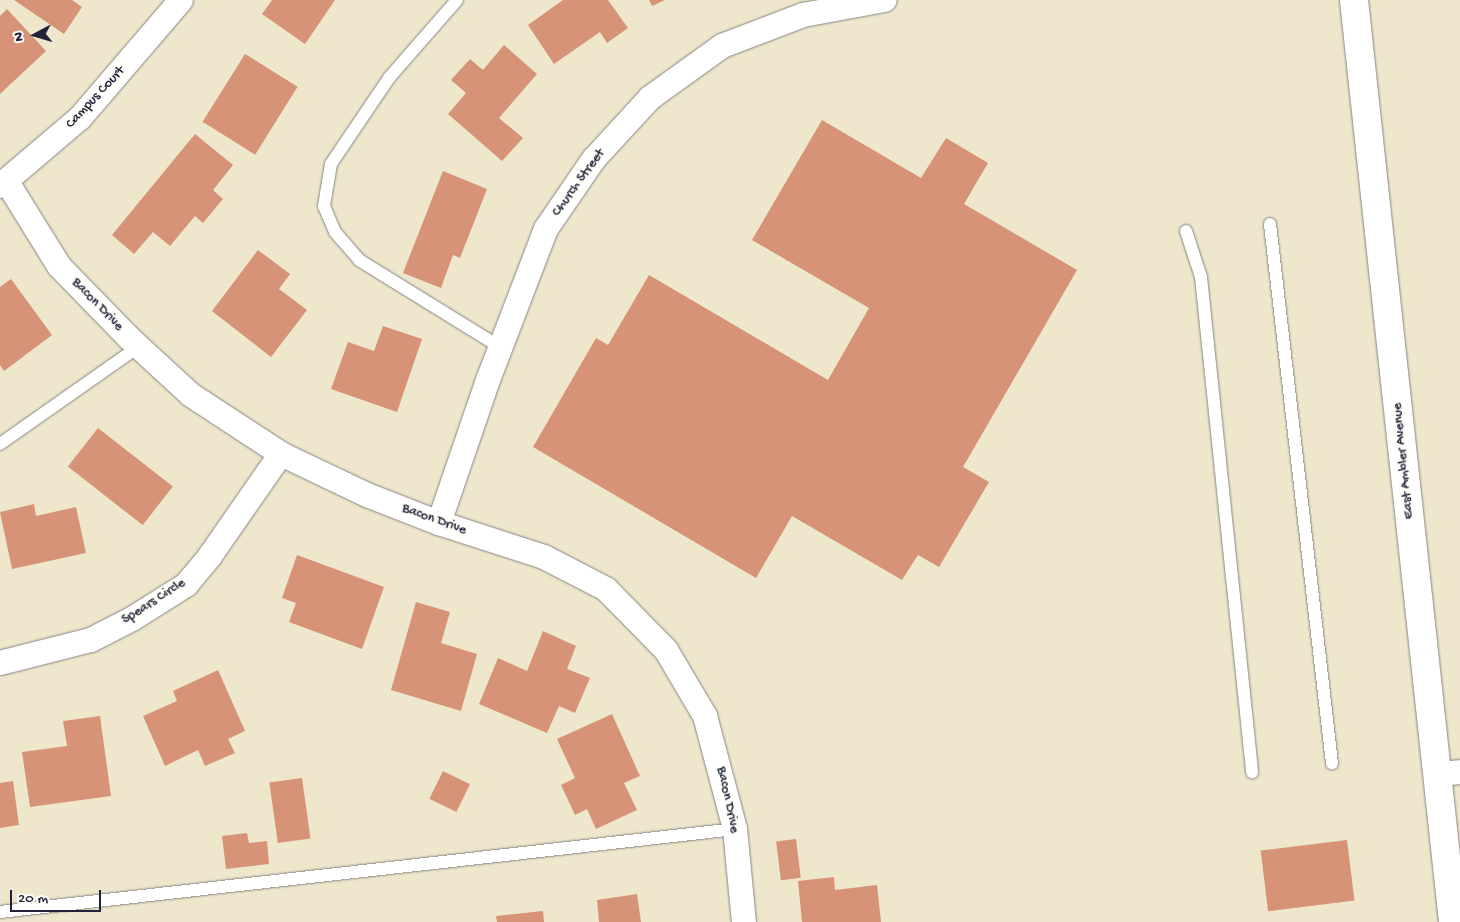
<!DOCTYPE html>
<html>
<head>
<meta charset="utf-8">
<style>
  body { margin:0 }
  #map { position:relative; width:1460px; height:922px; overflow:hidden; background:#eee7cc; font-family:"Gochi Hand",sans-serif }
  div>[style] { position:absolute }
  .building>* { inset:0; background:#d69377; transform-origin:0 0 }
  .roads { filter:drop-shadow(0 0 1px #888484) drop-shadow(0 0 1px #888484) }
  .service>* { height:12px; margin:-6px; padding:0 6px; transform-origin:6px; border-radius:6px; background:#fff }
  .minor>* { height:24px; margin:-12px; padding:0 12px; transform-origin:12px; border-radius:12px; background:#fff }
  .secondary>* { height:28px; margin:-14px; padding:0 14px; transform-origin:14px; border-radius:14px; background:#fff }
  span { translate:-50% -50%; white-space:nowrap; text-align:center; line-height:1.15; -webkit-text-stroke:4px #fdfcf7; paint-order:stroke }
  .street-label { font-size:14px; color:#22223b }
  .north { position:absolute; left:10px; top:10px; width:50px; height:50px; -webkit-text-stroke:4px #fdfcf7; paint-order:stroke; rotate:264deg; font-size:14px; font-weight:700; line-height:20px; text-align:center; color:#22223b }
  .north::after { content:''; display:block; margin:auto; width:18px; height:22px; background:#22223b; clip-path:polygon(50% 0,100% 100%,50% 72%,0 100%) }
  .scale { position:absolute; left:10px; top:890px; width:91px; height:22px; box-sizing:border-box; border:2px solid #22223b; border-top:0; padding-left:6px; font-size:15px; line-height:18px; white-space:nowrap; color:#22223b; -webkit-text-stroke:4px #fdfcf7; paint-order:stroke }
</style>
</head>
<body>
<div id="map">
  <div class="building">
    <div style="clip-path:polygon(14px 0,72px 0,82px 7px,64px 34px)"></div>
    <div style="clip-path:polygon(272px 0,335px 0,305px 44px,262px 14px)"></div>
    <div style="clip-path:polygon(563px 0,608px 0,628px 28px,607px 43px,600px 32px,554px 64px,528px 25px)"></div>
    <div style="clip-path:polygon(649px 0,665px 0,652px 6px)"></div>
    <div style="clip-path:polygon(7px 9px,46px 51px,0 94px,0 16px)"></div>
    <div style="clip-path:polygon(504px 45px,537px 74px,499px 118px,523px 138px,502px 161px,448px 114px,466px 93px,451px 80px,470px 59px,483px 70px)"></div>
    <div style="left:245px;top:54px;width:62px;height:80px;rotate:32deg"></div>
    <div style="clip-path:polygon(822px 120px,921px 178px,946px 138px,988px 163px,964px 204px,1077px 270px,963px 467px,989px 482px,939px 567px,918px 555px,902px 580px,792px 516px,756px 578px,533px 447px,596px 338px,608px 345px,649px 275px,828px 380px,869px 308px,752px 240px)"></div>
    <div style="clip-path:polygon(195px 134px,233px 165px,213px 190px,223px 199px,203px 223px,195px 216px,170px 246px,153px 232px,134px 254px,112px 235px)"></div>
    <div style="clip-path:polygon(443px 171px,487px 189px,460px 258px,453px 255px,441px 288px,403px 273px)"></div>
    <div style="clip-path:polygon(258px 250px,290px 274px,279px 289px,307px 310px,271px 357px,212px 311px)"></div>
    <div style="clip-path:polygon(11px 279px,52px 335px,4px 371px,0 365px,0 287px)"></div>
    <div style="clip-path:polygon(383px 326px,422px 339px,397px 412px,331px 389px,348px 342px,374px 351px)"></div>
    <div style="left:98px;top:428px;width:95px;height:49px;rotate:38deg"></div>
    <div style="clip-path:polygon(34px 504px,36px 516px,76px 507px,86px 553px,12px 569px,0 512px)"></div>
    <div style="clip-path:polygon(297px 555px,384px 587px,362px 649px,289px 622px,296px 603px,282px 598px)"></div>
    <div style="clip-path:polygon(416px 602px,450px 612px,441px 643px,477px 654px,461px 711px,391px 690px)"></div>
    <div style="clip-path:polygon(543px 631px,576px 646px,567px 669px,590px 678px,575px 713px,559px 706px,547px 733px,479px 704px,498px 658px,527px 671px)"></div>
    <div style="clip-path:polygon(218px 670px,245px 731px,228px 739px,235px 753px,205px 766px,198px 750px,165px 766px,143px 716px,177px 701px,173px 691px)"></div>
    <div style="clip-path:polygon(612px 714px,640px 776px,624px 783px,637px 810px,596px 829px,587px 809px,575px 815px,561px 785px,575px 778px,557px 739px)"></div>
    <div style="clip-path:polygon(100px 716px,111px 796px,30px 807px,22px 752px,67px 746px,63px 721px)"></div>
    <div style="left:443px;top:771px;width:30px;height:31px;rotate:26deg"></div>
    <div style="left:302px;top:778px;width:61px;height:33px;rotate:82deg"></div>
    <div style="clip-path:polygon(13px 781px,19px 825px,0 828px,0 783px)"></div>
    <div style="clip-path:polygon(247px 833px,249px 843px,267px 841px,269px 864px,226px 869px,222px 836px)"></div>
    <div style="left:796px;top:839px;width:39px;height:20px;rotate:83deg"></div>
    <div style="left:1347px;top:840px;width:61px;height:87px;rotate:83deg"></div>
    <div style="clip-path:polygon(834px 877px,835px 890px,877px 885px,881px 922px,802px 922px,798px 881px)"></div>
    <div style="clip-path:polygon(637px 894px,641px 922px,599px 922px,597px 900px)"></div>
    <div style="clip-path:polygon(543px 911px,544px 922px,497px 922px,496px 916px)"></div>
  </div>
  <div class="roads">
    <div class="service">
      <div style="left:457px;top:0;width:103px;rotate:131.1deg"></div>
      <div style="left:389px;top:78px;width:104px;rotate:124deg"></div>
      <div style="left:331px;top:164px;width:43px;rotate:99.5deg"></div>
      <div style="left:324px;top:206px;width:28px;rotate:67deg"></div>
      <div style="left:335px;top:232px;width:37px;rotate:49deg"></div>
      <div style="left:359px;top:260px;width:166px;rotate:31.7deg"></div>
      <div style="left:1270px;top:224px;width:543px;rotate:83.44deg"></div>
      <div style="left:1186px;top:231px;width:48px;rotate:71.9deg"></div>
      <div style="left:1201px;top:277px;width:498px;rotate:84.1deg"></div>
      <div style="left:0;top:444px;width:169px;rotate:-35.1deg"></div>
      <div style="left:0;top:912px;width:740px;rotate:-6.44deg"></div>
    </div>
    <div class="minor">
      <div style="left:7px;top:182px;width:99px;rotate:58.2deg"></div>
      <div style="left:59px;top:266px;width:99px;rotate:45.8deg"></div>
      <div style="left:128px;top:337px;width:86px;rotate:42.6deg"></div>
      <div style="left:191px;top:395px;width:108px;rotate:33.2deg"></div>
      <div style="left:281px;top:454px;width:95px;rotate:25.5deg"></div>
      <div style="left:367px;top:495px;width:77px;rotate:21.3deg"></div>
      <div style="left:439px;top:523px;width:110px;rotate:17.9deg"></div>
      <div style="left:544px;top:557px;width:70px;rotate:27.3deg"></div>
      <div style="left:606px;top:589px;width:86px;rotate:45.5deg"></div>
      <div style="left:666px;top:650px;width:77px;rotate:59.4deg"></div>
      <div style="left:705px;top:716px;width:117px;rotate:75.1deg"></div>
      <div style="left:735px;top:829px;width:93px;rotate:84.5deg"></div>
      <div style="left:0;top:186px;width:105px;rotate:-40.4deg"></div>
      <div style="left:80px;top:118px;width:155px;rotate:-49.4deg"></div>
      <div style="left:439px;top:523px;width:151px;rotate:-71.1deg"></div>
      <div style="left:488px;top:380px;width:162px;rotate:-69deg"></div>
      <div style="left:546px;top:229px;width:85px;rotate:-55.6deg"></div>
      <div style="left:594px;top:159px;width:83px;rotate:-47.4deg"></div>
      <div style="left:650px;top:98px;width:89px;rotate:-35.8deg"></div>
      <div style="left:722px;top:46px;width:87px;rotate:-20.9deg"></div>
      <div style="left:803px;top:15px;width:83px;rotate:-10.4deg"></div>
      <div style="left:0;top:663px;width:94px;rotate:-14.2deg"></div>
      <div style="left:91px;top:640px;width:46px;rotate:-27.1deg"></div>
      <div style="left:132px;top:619px;width:64px;rotate:-32.2deg"></div>
      <div style="left:186px;top:585px;width:38px;rotate:-50deg"></div>
      <div style="left:210px;top:556px;width:124px;rotate:-55.2deg"></div>
      <div style="left:1438px;top:774px;width:22px;rotate:-5deg"></div>
    </div>
    <div class="secondary">
      <div style="left:1354px;top:0;width:927px;rotate:83.87deg"></div>
    </div>
  </div>
  <div class="street-label">
    <span style="left:96px;top:98px;rotate:-47deg">Campus Court</span>
    <span style="left:579px;top:183px;rotate:-54deg">Church Street</span>
    <span style="left:97px;top:305px;rotate:46deg">Bacon Drive</span>
    <span style="left:1404px;top:461px;rotate:-96deg">East Ambler Avenue</span>
    <span style="left:434px;top:520px;rotate:20deg">Bacon Drive</span>
    <span style="left:154px;top:602px;rotate:-33deg">Spears Circle</span>
    <span style="left:727px;top:800px;rotate:78deg">Bacon Drive</span>
  </div>
  <div class="north">N</div>
  <div class="scale">20 m</div>
</div>
</body>
</html>
